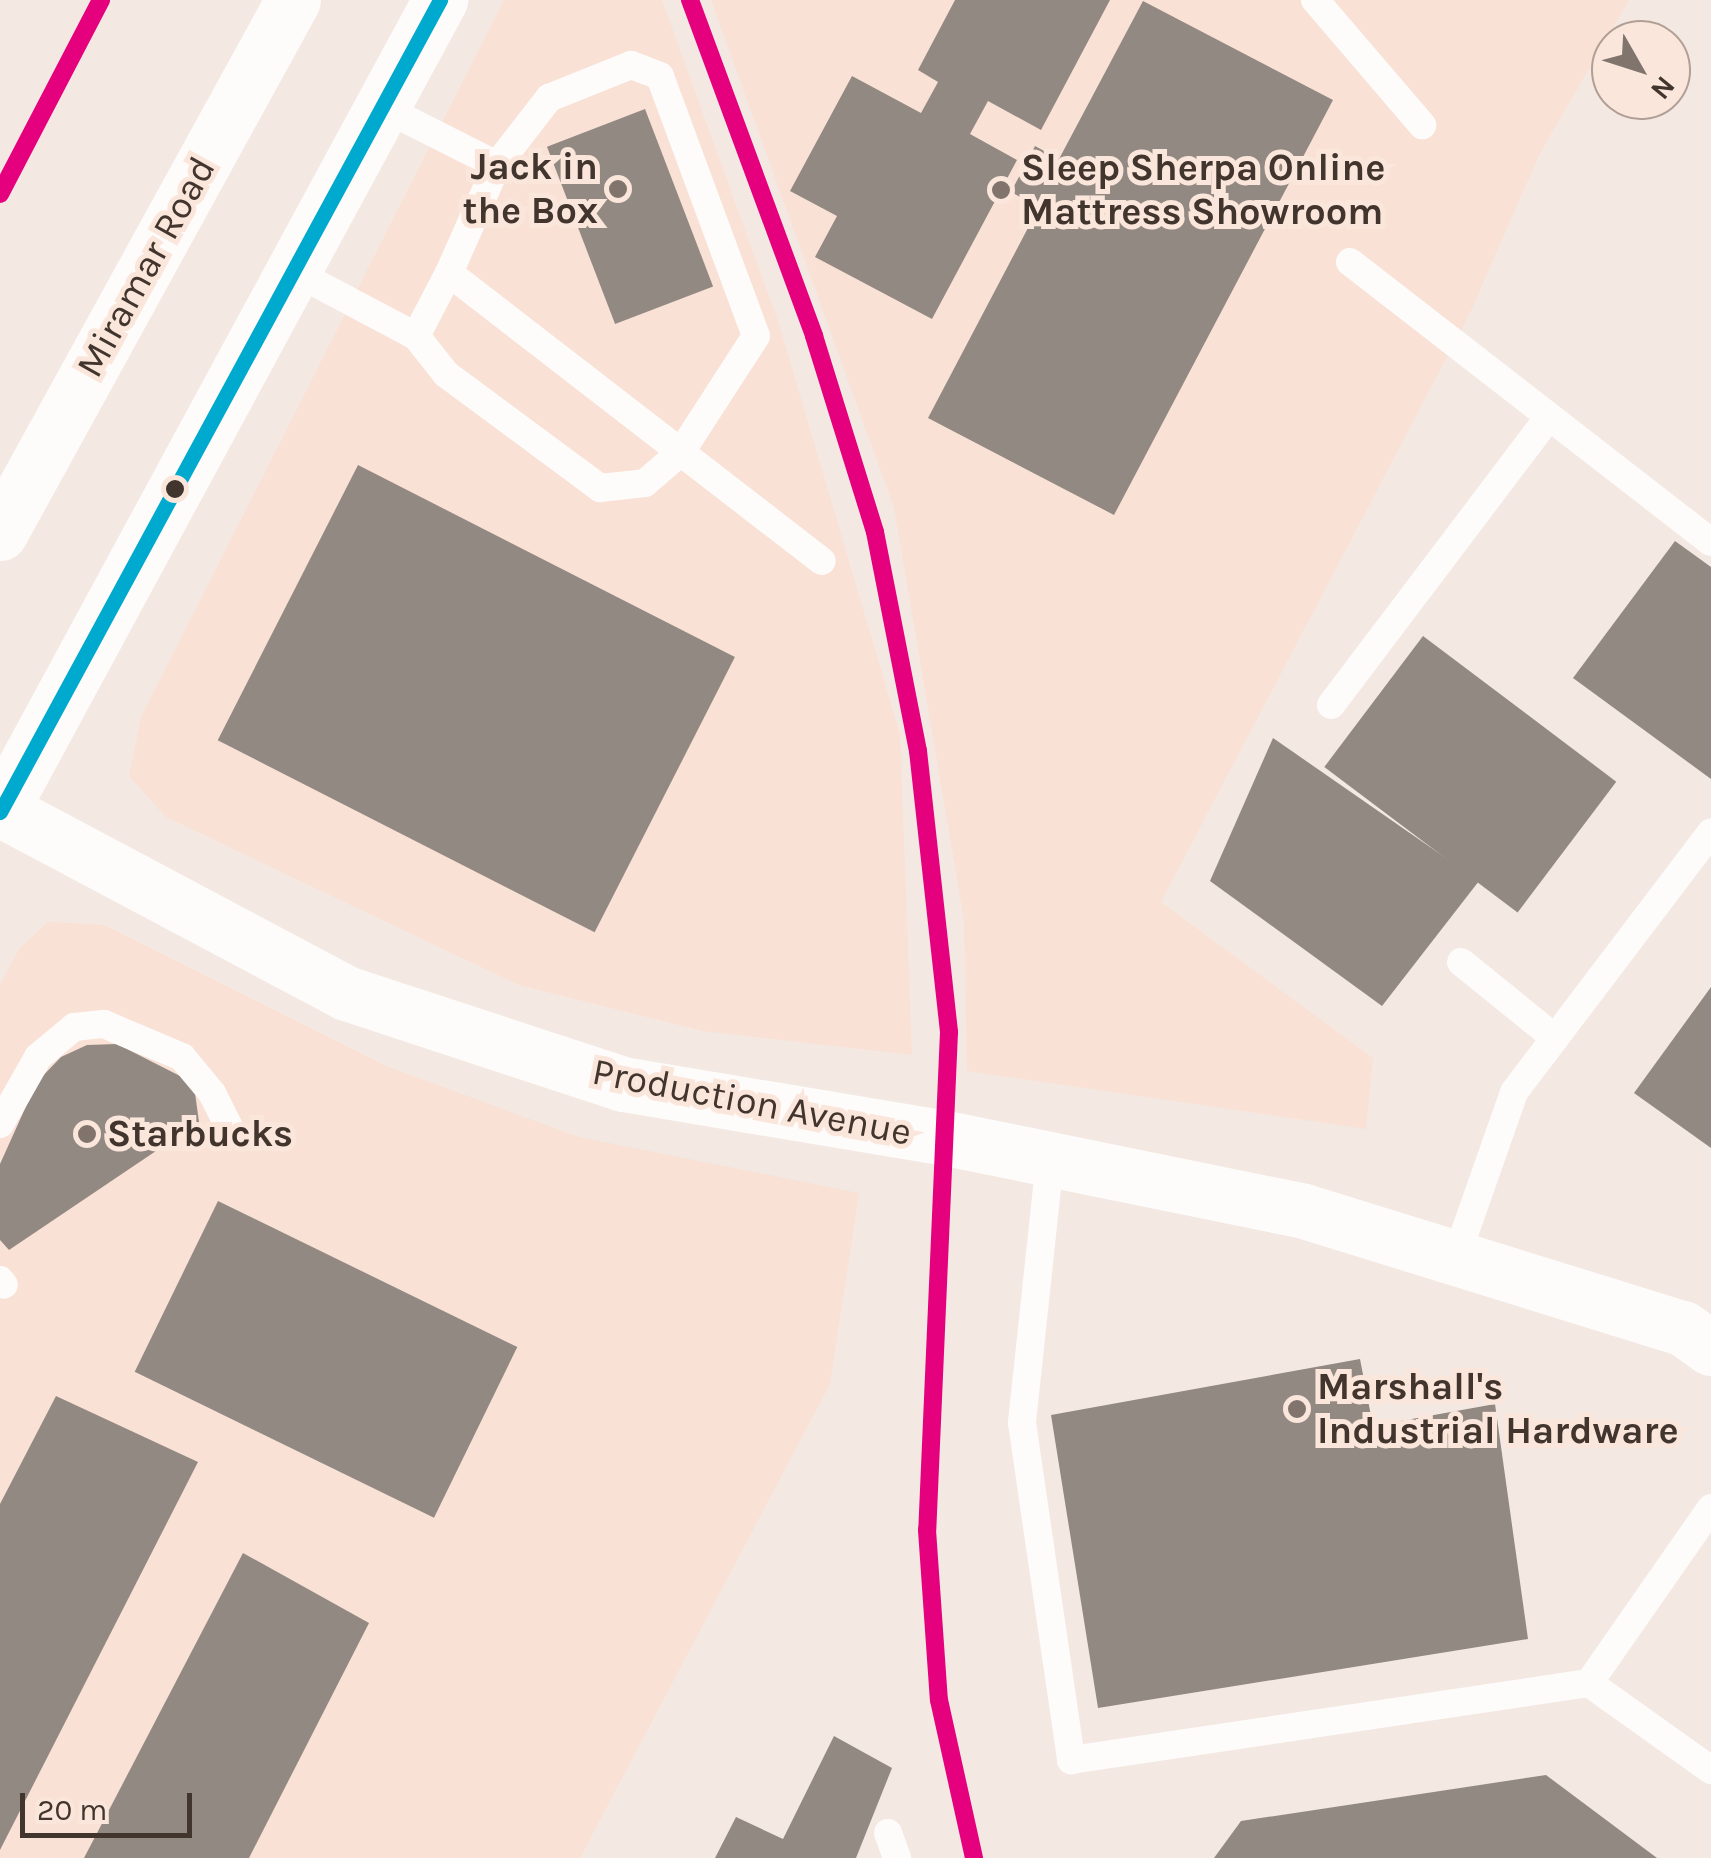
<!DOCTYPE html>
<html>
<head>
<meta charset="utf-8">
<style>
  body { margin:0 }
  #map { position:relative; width:1711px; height:1858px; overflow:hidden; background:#f4e8e2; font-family:Karla,sans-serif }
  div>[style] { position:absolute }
  .built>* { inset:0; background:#f9e1d5 }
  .building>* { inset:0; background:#938983; transform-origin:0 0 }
  .service>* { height:28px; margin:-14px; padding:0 14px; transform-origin:14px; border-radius:14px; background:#fdfcfb }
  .tertiary>* { height:55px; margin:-27.5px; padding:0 27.5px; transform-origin:27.5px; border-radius:27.5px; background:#fdfcfb }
  .primary>* { height:55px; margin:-27.5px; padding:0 27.5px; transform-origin:27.5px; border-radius:27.5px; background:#fdfcfb }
  .bus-1>* { height:15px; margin:-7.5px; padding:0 7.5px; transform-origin:7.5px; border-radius:7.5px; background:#00a9ce }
  .rail-1>* { height:18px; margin:-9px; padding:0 9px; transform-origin:9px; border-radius:9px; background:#e5007d }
  .dots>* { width:28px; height:28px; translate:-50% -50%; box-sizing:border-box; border:5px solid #fbe6db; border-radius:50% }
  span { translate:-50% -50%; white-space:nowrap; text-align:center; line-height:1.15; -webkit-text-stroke:10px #fbe6db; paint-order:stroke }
  .poi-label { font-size:38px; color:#42352e; font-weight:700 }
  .right { translate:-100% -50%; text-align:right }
  .left { translate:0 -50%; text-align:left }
  .street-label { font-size:38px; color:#42352e }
  .north { position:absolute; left:1591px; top:20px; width:100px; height:100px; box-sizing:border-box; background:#fbe6db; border:2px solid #b19f96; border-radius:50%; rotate:129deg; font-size:28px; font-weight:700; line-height:40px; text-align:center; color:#42352e }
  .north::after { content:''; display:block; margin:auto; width:35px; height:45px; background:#80746d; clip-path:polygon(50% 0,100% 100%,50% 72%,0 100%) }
  .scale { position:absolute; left:20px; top:1793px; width:172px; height:45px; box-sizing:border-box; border:5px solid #42352e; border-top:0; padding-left:12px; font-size:30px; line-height:35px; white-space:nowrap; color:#42352e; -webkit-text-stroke:8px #fbe6db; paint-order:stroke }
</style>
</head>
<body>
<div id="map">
  <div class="built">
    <div style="clip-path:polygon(504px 0,662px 0,779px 324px,900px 734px,912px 1055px,703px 1031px,519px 985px,166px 817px,129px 776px,141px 717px)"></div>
    <div style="clip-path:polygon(711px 0,1629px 0,1540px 153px,1469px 315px,1161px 902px,1373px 1058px,1366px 1129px,967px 1071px,964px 920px,894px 508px)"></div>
    <div style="clip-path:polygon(48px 922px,104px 925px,386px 1066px,579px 1137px,859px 1193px,830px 1384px,580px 1858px,0 1858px,0 985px,19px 949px)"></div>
  </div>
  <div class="building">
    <div style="clip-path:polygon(955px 0,1110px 0,1041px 130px,988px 101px,970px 134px,1017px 160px,932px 319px,815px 257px,837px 216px,790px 191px,852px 76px,921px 113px,938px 82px,918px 70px)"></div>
    <div style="clip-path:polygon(1143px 1px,1333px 100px,1114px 515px,928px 418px,1039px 207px,1011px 192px,1035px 146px,1059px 159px)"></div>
    <div style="left:645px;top:109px;width:190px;height:105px;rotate:69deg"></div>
    <div style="left:358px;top:465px;width:423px;height:309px;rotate:27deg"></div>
    <div style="clip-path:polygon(1675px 541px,1711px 567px,1711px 779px,1573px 678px)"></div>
    <div style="left:1423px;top:636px;width:242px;height:164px;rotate:37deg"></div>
    <div style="clip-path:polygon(1273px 738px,1479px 881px,1382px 1006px,1210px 881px)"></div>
    <div style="clip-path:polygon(1711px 987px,1711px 1148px,1634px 1093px)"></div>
    <div style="clip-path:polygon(117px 1044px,180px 1076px,195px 1093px,199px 1122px,9px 1250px,0 1240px,0 1164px,37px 1082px,61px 1057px,87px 1045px)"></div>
    <div style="left:218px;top:1201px;width:333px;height:190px;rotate:26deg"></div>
    <div style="clip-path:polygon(1360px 1359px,1373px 1426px,1495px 1404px,1528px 1639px,1098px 1708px,1051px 1415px)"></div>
    <div style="clip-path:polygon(56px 1396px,198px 1462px,0 1850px,0 1504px)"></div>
    <div style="clip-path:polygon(243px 1553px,369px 1623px,249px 1858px,84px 1858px)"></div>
    <div style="clip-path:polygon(834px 1736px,892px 1768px,856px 1858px,715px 1858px,736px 1817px,783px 1839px)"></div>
    <div style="clip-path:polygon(1546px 1775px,1657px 1858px,1214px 1858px,1241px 1821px)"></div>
  </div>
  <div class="service">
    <div style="left:1315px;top:0;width:165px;rotate:49.4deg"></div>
    <div style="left:382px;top:107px;width:129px;rotate:26.8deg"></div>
    <div style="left:497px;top:165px;width:118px;rotate:114deg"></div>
    <div style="left:449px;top:273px;width:471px;rotate:37.7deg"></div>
    <div style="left:1350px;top:262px;width:457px;rotate:37.8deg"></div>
    <div style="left:293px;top:271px;width:139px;rotate:27.9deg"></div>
    <div style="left:416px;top:336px;width:48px;rotate:51.7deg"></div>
    <div style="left:446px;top:374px;width:192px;rotate:36.5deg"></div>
    <div style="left:600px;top:488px;width:45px;rotate:-6.3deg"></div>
    <div style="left:645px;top:483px;width:48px;rotate:-40.7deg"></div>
    <div style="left:681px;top:452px;width:138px;rotate:-57.1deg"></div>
    <div style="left:756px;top:336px;width:277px;rotate:-110.3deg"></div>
    <div style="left:660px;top:76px;width:31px;rotate:-159deg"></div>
    <div style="left:631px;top:65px;width:88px;rotate:158.1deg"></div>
    <div style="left:549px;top:98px;width:85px;rotate:127.8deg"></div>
    <div style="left:416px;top:336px;width:71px;rotate:-62.4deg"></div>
    <div style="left:1331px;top:705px;width:360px;rotate:-52.9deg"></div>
    <div style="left:1461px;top:962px;width:121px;rotate:39deg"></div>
    <div style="left:0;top:1124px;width:77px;rotate:-60.4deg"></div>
    <div style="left:38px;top:1057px;width:47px;rotate:-39.8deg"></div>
    <div style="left:74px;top:1027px;width:30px;rotate:-6deg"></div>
    <div style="left:104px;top:1024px;width:85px;rotate:22.9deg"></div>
    <div style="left:182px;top:1057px;width:47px;rotate:50.2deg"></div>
    <div style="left:212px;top:1093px;width:40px;rotate:63.4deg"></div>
    <div style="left:1050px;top:1160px;width:264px;rotate:96.1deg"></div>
    <div style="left:1022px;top:1423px;width:341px;rotate:81.7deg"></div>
    <div style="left:1071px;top:1760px;width:524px;rotate:-8.46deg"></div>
    <div style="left:1455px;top:1260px;width:178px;rotate:-70.6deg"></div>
    <div style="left:1514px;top:1092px;width:326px;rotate:-52.8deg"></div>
    <div style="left:0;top:1280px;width:6px;rotate:51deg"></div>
    <div style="left:1711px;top:1508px;width:213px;rotate:124.9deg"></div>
    <div style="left:1589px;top:1683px;width:150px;rotate:35.5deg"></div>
    <div style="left:888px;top:1833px;width:27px;rotate:70deg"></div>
  </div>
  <div class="tertiary">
    <div style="left:0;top:809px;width:392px;rotate:28deg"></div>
    <div style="left:346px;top:993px;width:292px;rotate:18.2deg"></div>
    <div style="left:623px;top:1084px;width:327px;rotate:9.5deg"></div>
    <div style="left:946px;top:1138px;width:365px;rotate:11.5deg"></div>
    <div style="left:1304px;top:1211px;width:397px;rotate:17.2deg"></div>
    <div style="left:1683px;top:1328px;width:34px;rotate:36deg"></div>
  </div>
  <div class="primary">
    <div style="left:0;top:533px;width:608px;rotate:-61.2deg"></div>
    <div style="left:0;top:812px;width:924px;rotate:-61.55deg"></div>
  </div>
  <div class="bus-1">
    <div style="left:0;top:812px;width:924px;rotate:-61.55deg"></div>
  </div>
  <div class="rail-1">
    <div style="left:690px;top:0;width:358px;rotate:69.7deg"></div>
    <div style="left:814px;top:336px;width:205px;rotate:72.7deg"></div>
    <div style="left:875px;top:532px;width:223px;rotate:78.9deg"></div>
    <div style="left:918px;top:751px;width:283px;rotate:83.7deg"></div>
    <div style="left:949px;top:1032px;width:498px;rotate:92.5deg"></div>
    <div style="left:927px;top:1530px;width:170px;rotate:86deg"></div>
    <div style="left:939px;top:1700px;width:162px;rotate:77.5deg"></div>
    <div style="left:0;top:194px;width:219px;rotate:-62.5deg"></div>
  </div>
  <div class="dots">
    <div style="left:618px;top:189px;background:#80746d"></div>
    <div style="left:1001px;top:190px;background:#80746d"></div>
    <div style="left:175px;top:489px;background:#42352e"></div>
    <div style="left:87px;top:1134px;background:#80746d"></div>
    <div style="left:1297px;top:1409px;background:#80746d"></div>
  </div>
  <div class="poi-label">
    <span class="right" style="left:598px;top:189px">Jack in<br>the Box</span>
    <span class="left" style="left:1021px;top:190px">Sleep Sherpa Online<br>Mattress Showroom</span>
    <span class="left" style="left:107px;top:1134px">Starbucks</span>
    <span class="left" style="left:1317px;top:1409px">Marshall's<br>Industrial Hardware</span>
  </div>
  <div class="street-label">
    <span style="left:146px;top:267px;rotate:-61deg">Miramar Road</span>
    <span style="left:752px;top:1102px;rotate:11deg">Production Avenue</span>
  </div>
  <div class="north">N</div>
  <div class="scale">20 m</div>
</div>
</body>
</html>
